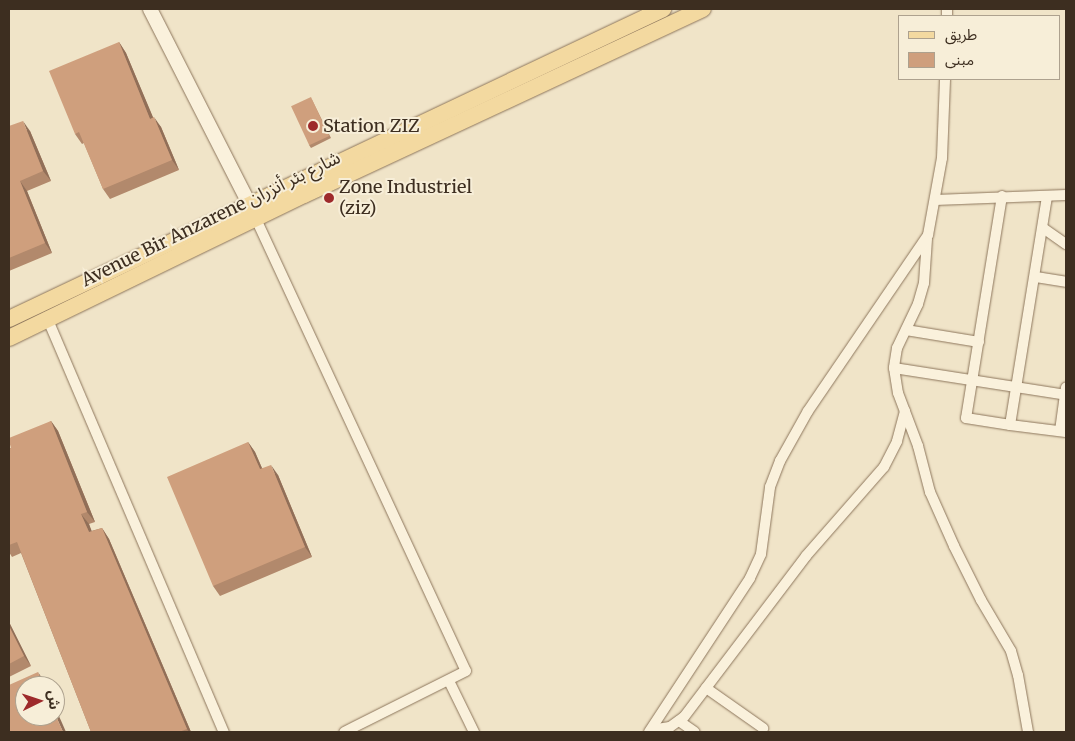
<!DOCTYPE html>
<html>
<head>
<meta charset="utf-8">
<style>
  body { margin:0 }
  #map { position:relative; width:1075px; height:741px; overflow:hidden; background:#f0e4c8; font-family:Merriweather,"Noto Sans Arabic",serif }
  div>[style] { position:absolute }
  .roads { filter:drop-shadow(0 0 1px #8d765c) drop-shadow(0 0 1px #8d765c) }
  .minor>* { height:10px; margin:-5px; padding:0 5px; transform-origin:5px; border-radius:5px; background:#faf1dc }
  .tertiary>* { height:14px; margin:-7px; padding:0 7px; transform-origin:7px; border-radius:7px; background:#faf1dc }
  .primary>* { height:16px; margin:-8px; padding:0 8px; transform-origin:8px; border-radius:8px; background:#f3d9a0 }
  .wall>* { inset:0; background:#b2896c }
  .shaded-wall>* { inset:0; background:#916f58 }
  .building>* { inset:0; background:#cf9f7d; transform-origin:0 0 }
  .dots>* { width:14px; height:14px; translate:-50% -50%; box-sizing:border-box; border:2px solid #f7eed8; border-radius:50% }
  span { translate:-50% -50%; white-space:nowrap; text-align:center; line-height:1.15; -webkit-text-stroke:4px #f7eed8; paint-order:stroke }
  .poi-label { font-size:18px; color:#3d2e20 }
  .left { translate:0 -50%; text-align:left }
  .street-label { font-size:18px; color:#3d2e20 }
  .frame { position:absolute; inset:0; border:10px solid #3d2e20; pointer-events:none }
  .legend { position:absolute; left:898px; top:15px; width:162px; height:65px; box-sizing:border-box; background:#f7eed8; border:1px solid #ada18e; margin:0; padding:6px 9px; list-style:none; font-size:15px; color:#3d2e20 }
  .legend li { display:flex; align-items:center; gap:10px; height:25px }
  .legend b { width:25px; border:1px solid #ada18e }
  .north { position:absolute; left:15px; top:676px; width:50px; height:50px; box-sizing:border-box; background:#f7eed8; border:1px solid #ada18e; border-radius:50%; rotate:86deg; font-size:14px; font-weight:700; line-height:20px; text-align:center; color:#3d2e20 }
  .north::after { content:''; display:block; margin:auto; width:18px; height:22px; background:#9e2a2b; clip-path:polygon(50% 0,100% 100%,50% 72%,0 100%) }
</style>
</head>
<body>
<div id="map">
  <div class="roads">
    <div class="minor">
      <div style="left:947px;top:16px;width:7px;rotate:-90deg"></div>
      <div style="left:1002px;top:196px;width:225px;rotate:99.2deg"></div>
      <div style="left:966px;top:418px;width:45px;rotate:9deg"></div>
      <div style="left:1010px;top:425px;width:231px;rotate:-80.8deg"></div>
      <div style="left:935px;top:200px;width:131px;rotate:-2.2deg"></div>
      <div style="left:256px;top:219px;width:498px;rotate:65.1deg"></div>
      <div style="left:466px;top:671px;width:136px;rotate:153.4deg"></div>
      <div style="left:1043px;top:228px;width:28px;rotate:35deg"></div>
      <div style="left:927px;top:239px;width:44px;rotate:93.9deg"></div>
      <div style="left:924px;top:283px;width:22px;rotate:106deg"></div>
      <div style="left:918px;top:304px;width:49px;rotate:115.5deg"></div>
      <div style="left:897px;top:348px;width:20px;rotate:99deg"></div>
      <div style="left:894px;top:368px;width:25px;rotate:81deg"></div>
      <div style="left:898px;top:393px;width:57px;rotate:69.3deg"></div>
      <div style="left:918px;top:446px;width:48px;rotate:75.4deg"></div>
      <div style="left:930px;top:492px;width:59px;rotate:66deg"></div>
      <div style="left:954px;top:546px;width:60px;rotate:63.4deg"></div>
      <div style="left:981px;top:600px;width:59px;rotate:59.5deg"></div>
      <div style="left:1011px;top:651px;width:25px;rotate:74deg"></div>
      <div style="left:1018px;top:675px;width:58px;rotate:80deg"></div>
      <div style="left:1036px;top:277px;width:30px;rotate:9deg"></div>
      <div style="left:48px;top:320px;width:448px;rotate:66.9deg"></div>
      <div style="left:906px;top:330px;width:74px;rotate:9.3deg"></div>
      <div style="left:894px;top:368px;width:174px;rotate:8.9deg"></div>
      <div style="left:1010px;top:425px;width:56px;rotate:7.1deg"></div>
      <div style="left:1060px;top:431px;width:44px;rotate:-82.2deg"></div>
      <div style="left:449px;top:681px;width:57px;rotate:63.9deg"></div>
      <div style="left:706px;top:688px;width:70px;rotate:35.1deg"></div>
      <div style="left:679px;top:721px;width:19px;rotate:35deg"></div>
      <div style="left:651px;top:730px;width:19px;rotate:-9deg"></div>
      <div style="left:670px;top:727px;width:17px;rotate:-36deg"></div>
      <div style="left:684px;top:717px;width:202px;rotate:-52.8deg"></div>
      <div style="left:806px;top:556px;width:118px;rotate:-48.8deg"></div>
      <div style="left:884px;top:467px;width:29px;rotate:-63deg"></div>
      <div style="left:897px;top:441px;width:31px;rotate:-75deg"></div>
      <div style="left:649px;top:732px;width:184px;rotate:-56.7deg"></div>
      <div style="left:750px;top:578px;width:26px;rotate:-65deg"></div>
      <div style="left:761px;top:554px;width:68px;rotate:-82.3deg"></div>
      <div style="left:770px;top:487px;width:28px;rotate:-69deg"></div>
      <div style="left:780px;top:461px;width:57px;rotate:-60.8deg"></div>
      <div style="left:808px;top:411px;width:213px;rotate:-55.7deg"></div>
      <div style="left:928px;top:235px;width:78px;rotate:-79.7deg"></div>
      <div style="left:942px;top:158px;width:79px;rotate:-87.8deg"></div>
    </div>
    <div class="tertiary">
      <div style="left:150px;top:9px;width:229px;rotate:63deg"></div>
    </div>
    <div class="primary">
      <div style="left:9px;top:319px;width:724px;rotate:-25.36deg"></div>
      <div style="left:9px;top:338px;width:328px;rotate:-25.9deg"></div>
      <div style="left:304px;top:195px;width:440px;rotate:-25deg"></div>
    </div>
  </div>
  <div class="wall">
    <div style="clip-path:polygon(119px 42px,126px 53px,153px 118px,161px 127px,179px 170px,110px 199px,103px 189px,84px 143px,82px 144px,75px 134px)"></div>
    <div style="clip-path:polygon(312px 100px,331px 138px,311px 148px,309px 145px)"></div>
    <div style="clip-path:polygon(9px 126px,30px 131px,51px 181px,27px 191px,52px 253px,9px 271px)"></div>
    <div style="clip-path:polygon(51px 421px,58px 431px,95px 522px,89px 524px,91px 531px,102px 528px,109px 539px,191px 732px,91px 732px,21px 553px,12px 557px,9px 552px,9px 449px)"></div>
    <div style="clip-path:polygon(248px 442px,255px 452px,262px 468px,278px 475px,312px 557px,220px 596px,213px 586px)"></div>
    <div style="clip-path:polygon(9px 622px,31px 666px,9px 677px)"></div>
  </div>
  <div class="shaded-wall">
    <div style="clip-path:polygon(119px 42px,126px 53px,158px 129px,150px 119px)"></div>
    <div style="clip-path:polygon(154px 117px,161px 127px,179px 170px,172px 160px)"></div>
    <div style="clip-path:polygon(23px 121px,30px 131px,51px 181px,43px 171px)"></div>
    <div style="clip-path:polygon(20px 181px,27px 191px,52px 253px,45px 243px)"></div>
    <div style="clip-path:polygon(51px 421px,58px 431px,95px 522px,87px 512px)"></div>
    <div style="clip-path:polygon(248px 442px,255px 452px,267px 480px,260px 469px)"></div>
    <div style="clip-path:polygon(271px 465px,278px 475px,312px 557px,305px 547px)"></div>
    <div style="clip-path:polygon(81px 514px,89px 524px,96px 542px,89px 532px)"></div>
    <div style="clip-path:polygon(102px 528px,109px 539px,191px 732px,189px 732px,187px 729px)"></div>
    <div style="clip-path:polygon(9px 622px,31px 666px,24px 656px,9px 626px)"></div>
    <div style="clip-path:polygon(38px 672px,45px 683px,46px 686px,43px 686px)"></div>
    <div style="clip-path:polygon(55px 707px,66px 732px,63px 732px,55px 714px)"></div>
  </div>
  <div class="building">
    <div style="clip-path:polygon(119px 42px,150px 119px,154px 117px,172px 160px,103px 189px,79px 132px,75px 134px,49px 71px)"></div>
    <div style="left:311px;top:97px;width:43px;height:22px;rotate:65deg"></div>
    <div style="clip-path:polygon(23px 121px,43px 171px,20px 181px,45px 243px,9px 258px,9px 126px)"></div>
    <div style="clip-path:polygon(51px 421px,87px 512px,81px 514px,89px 532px,102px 528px,187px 729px,179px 732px,91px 732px,17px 542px,9px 545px,9px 449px,11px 448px,9px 441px,9px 438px)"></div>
    <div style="clip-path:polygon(248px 442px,260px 469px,271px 465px,305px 547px,213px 586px,167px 477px)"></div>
    <div style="clip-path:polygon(9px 626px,24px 656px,9px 664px)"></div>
    <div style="clip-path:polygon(38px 672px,43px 686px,25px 686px,25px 716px,55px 716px,55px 714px,63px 732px,9px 732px,9px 685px)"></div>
  </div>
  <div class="dots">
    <div style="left:313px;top:126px;background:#9e2a2b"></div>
    <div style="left:329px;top:198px;background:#9e2a2b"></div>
  </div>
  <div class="poi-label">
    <span class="left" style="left:323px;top:126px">Station ZIZ</span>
    <span class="left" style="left:339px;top:198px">Zone Industriel<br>(ziz)</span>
  </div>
  <div class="street-label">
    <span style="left:211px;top:219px;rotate:-26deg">Avenue Bir Anzarene شارع بئر أنزران</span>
  </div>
  <div class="frame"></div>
  <ul class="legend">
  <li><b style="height:6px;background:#f3d9a0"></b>طريق</li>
  <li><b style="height:14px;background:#cf9f7d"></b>مبنى</li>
  </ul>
  <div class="north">ش</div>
</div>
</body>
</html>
